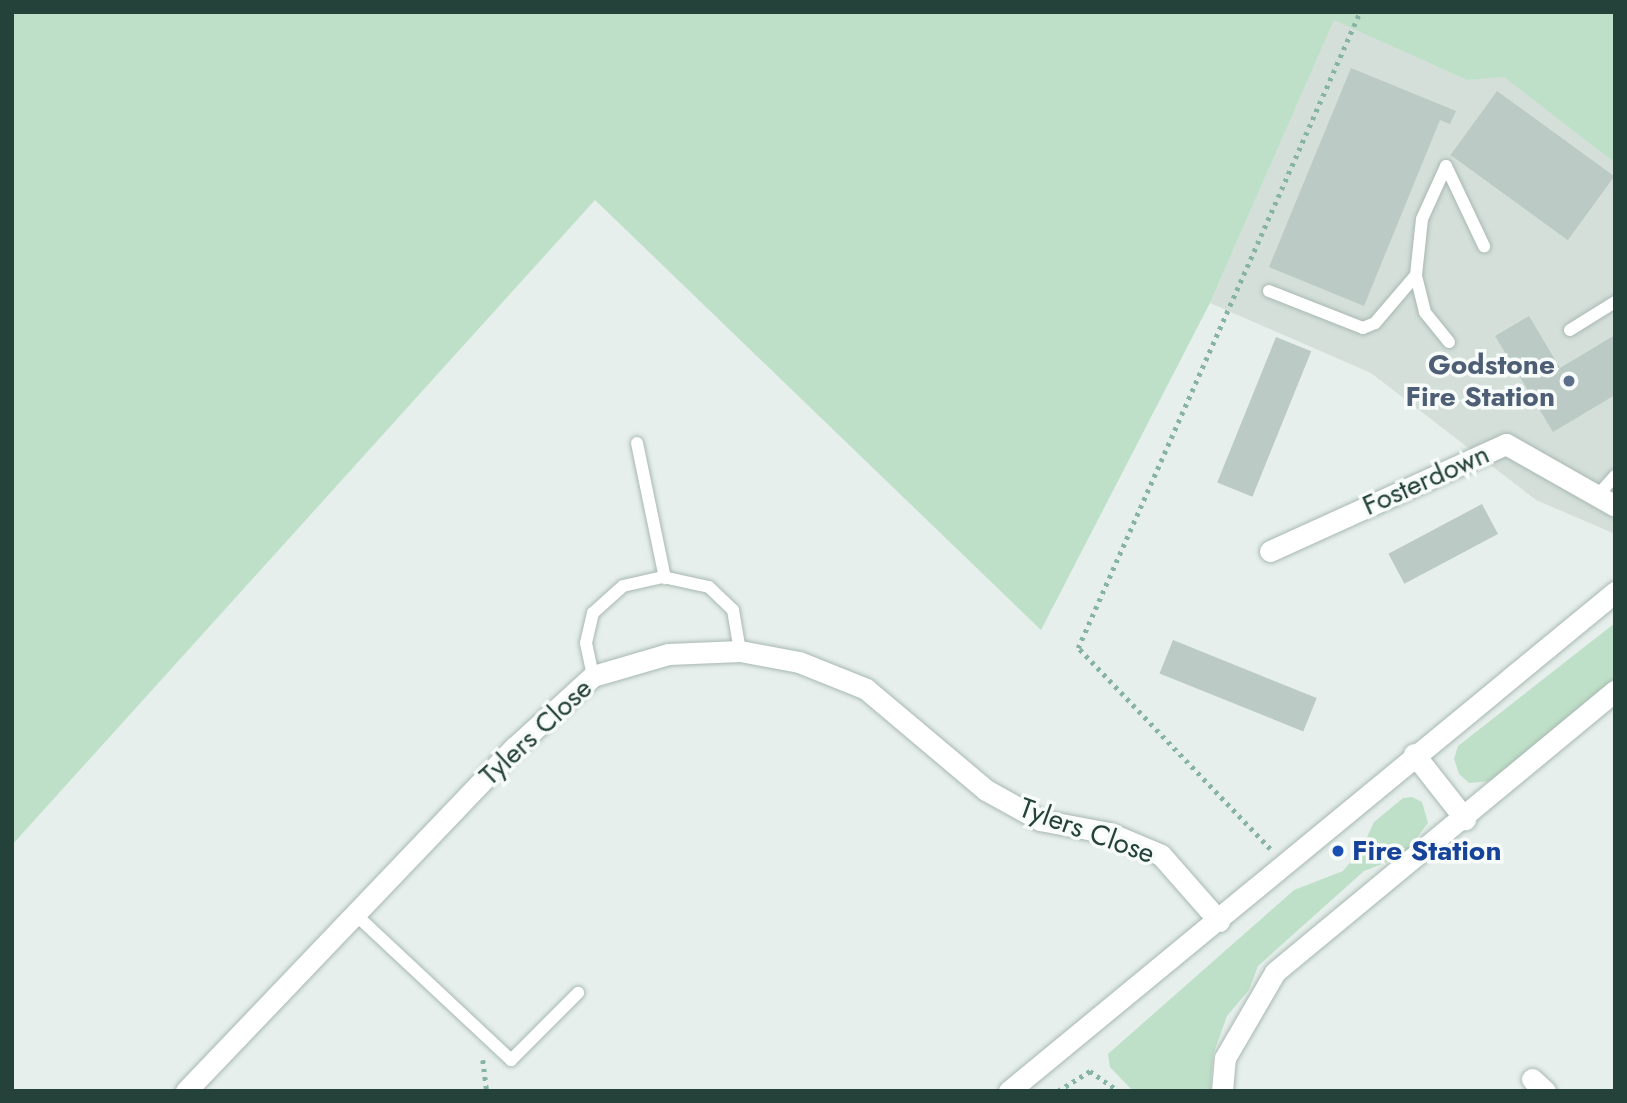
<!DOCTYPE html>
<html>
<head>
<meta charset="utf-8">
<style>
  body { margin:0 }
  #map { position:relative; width:1627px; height:1103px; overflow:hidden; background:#e6efeb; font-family:Jost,sans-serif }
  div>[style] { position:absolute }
  .built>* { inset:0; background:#d4dfda }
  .green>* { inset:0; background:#bfe0c8 }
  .building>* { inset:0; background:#bbcac4; transform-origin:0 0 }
  .path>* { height:4.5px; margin-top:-2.25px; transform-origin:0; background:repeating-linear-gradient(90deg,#86b3a5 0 3.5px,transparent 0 8.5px) }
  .roads { filter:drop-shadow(0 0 2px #a8b8b2) drop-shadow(0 0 2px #a8b8b2) }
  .service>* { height:12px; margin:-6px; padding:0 6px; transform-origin:6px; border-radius:6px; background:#fff }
  .minor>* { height:21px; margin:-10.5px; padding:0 10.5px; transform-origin:10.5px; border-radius:10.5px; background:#fff }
  .secondary>* { height:21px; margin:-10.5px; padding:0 10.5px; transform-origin:10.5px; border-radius:10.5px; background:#fff }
  .dots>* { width:19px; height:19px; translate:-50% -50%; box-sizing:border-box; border:4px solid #f7fbf9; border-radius:50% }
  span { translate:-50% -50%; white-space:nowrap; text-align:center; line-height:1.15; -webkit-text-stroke:7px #f7fbf9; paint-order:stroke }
  .service-label { font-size:28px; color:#4e5e75; font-weight:700 }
  .right { translate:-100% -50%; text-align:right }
  .street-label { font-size:28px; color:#24423a }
  .transit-label { font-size:28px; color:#164399; font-weight:700 }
  .left { translate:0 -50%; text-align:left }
  .frame { position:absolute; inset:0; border:14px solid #24423a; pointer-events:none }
</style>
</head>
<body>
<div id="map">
  <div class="built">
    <div style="clip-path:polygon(1334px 19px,1467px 80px,1504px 76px,1615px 163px,1615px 534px,1536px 500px,1371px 373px,1210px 303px)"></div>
  </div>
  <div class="green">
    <div style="clip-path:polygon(12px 12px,1615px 12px,1615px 163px,1504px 77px,1467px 80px,1334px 20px,1210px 303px,1041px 630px,595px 200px,12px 845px)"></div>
    <div style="clip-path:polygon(1615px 623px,1615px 678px,1492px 781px,1469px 783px,1459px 774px,1454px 759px,1458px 746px)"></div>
    <div style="clip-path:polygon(1412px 797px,1422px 802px,1428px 823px,1403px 856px,1364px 871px,1258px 966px,1249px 990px,1227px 1016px,1213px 1055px,1210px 1091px,1133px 1091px,1110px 1067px,1108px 1054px,1294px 890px,1343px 871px,1362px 848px,1374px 822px,1403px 798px)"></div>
  </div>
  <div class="building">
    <div style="clip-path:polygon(1351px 68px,1456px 111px,1450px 124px,1440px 120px,1364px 306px,1269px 267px)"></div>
    <div style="left:1497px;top:91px;width:145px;height:79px;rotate:36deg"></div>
    <div style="clip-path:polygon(1529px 316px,1560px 368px,1615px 335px,1615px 395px,1553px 432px,1495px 336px)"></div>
    <div style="left:1276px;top:337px;width:38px;height:157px;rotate:22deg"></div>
    <div style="left:1482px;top:504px;width:34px;height:106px;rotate:62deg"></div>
    <div style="left:1173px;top:640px;width:155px;height:36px;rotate:22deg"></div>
  </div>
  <div class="path">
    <div style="left:1270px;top:849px;width:278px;rotate:-133.7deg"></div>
    <div style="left:1078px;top:648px;width:696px;rotate:-66.09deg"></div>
    <div style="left:483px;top:1060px;width:31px;rotate:83deg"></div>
    <div style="left:1058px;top:1091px;width:38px;rotate:-32deg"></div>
    <div style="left:1090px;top:1071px;width:35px;rotate:35deg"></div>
  </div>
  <div class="roads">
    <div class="service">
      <div style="left:1269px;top:291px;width:101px;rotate:21.5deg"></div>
      <div style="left:1363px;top:328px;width:13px;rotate:-23deg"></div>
      <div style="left:1375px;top:323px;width:63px;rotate:-49.5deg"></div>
      <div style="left:1570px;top:330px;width:53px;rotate:-31.9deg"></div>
      <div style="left:1449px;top:342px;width:38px;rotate:-129deg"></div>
      <div style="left:1425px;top:312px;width:38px;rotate:-104deg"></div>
      <div style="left:1416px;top:275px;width:56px;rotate:-83.9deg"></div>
      <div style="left:1422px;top:219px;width:58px;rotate:-65.6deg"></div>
      <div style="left:1446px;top:166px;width:89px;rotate:64.6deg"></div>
      <div style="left:637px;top:443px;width:138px;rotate:78.3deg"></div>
      <div style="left:1597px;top:496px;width:27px;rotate:-48deg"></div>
      <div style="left:593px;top:676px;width:34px;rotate:-102deg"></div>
      <div style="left:586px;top:643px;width:31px;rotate:-77deg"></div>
      <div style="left:593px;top:613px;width:40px;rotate:-42deg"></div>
      <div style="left:623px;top:586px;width:41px;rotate:-12.7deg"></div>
      <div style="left:663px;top:577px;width:47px;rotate:12.3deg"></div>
      <div style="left:709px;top:587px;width:33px;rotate:44deg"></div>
      <div style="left:733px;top:610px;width:42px;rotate:80.3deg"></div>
      <div style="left:355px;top:914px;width:214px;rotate:43.1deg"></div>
      <div style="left:511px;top:1060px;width:95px;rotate:-45deg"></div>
    </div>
    <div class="minor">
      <div style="left:1270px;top:551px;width:259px;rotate:-24.4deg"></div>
      <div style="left:1506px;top:444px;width:125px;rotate:29.6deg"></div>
      <div style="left:1414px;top:754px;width:83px;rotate:51.9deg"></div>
      <div style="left:1532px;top:1079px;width:18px;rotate:43deg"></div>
      <div style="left:186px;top:1091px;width:476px;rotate:-46.3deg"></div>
      <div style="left:515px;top:747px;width:105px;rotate:-42.3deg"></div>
      <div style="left:593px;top:676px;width:78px;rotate:-16.3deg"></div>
      <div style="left:668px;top:654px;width:72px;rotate:-2.4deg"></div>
      <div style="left:740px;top:651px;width:60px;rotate:10.6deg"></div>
      <div style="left:799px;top:662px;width:72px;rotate:21.9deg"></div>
      <div style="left:866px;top:689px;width:157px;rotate:40.1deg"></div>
      <div style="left:986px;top:790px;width:62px;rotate:29.1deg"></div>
      <div style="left:1040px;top:820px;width:70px;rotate:10.7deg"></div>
      <div style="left:1109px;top:833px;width:56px;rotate:22.9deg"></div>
      <div style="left:1161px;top:855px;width:88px;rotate:48.7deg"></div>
      <div style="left:1222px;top:1091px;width:33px;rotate:-85deg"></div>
      <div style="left:1225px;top:1058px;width:99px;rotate:-59.8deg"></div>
      <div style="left:1275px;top:972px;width:441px;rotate:-39.6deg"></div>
    </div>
    <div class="secondary">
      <div style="left:1009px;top:1091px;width:785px;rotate:-39.47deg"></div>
    </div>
  </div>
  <div class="dots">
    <div style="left:1569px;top:381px;background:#5c6f8a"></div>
    <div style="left:1338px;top:851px;background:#1a4fb4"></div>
  </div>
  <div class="service-label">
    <span class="right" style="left:1555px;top:381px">Godstone<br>Fire Station</span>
  </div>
  <div class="street-label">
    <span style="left:1426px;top:480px;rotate:-24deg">Fosterdown</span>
    <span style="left:536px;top:732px;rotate:-43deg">Tylers Close</span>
    <span style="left:1087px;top:831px;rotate:20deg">Tylers Close</span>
  </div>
  <div class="transit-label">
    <span class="left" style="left:1352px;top:851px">Fire Station</span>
  </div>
  <div class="frame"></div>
</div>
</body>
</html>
